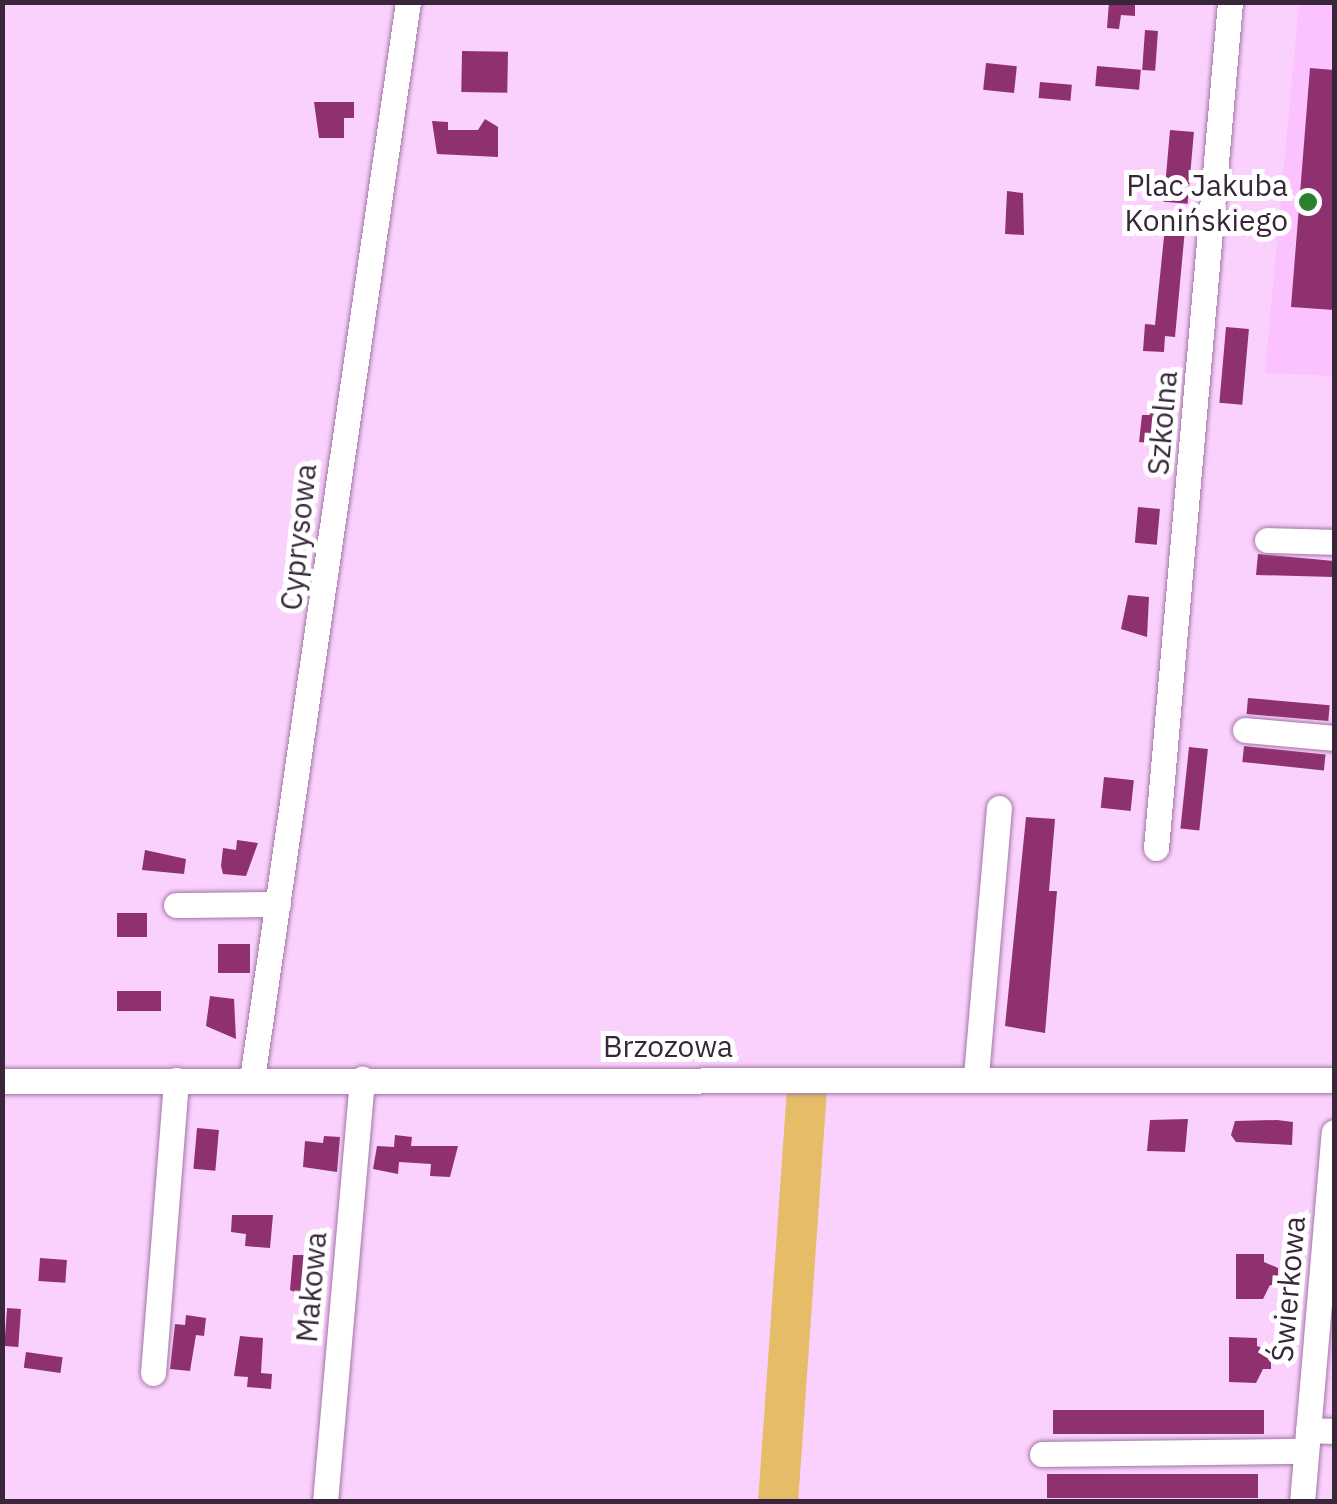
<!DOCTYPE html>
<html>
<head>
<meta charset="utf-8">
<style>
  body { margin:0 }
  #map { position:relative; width:1337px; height:1504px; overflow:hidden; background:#fad1fd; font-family:"IBM Plex Sans",sans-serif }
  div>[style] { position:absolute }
  .built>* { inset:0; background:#fbc2ff }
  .green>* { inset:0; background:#e5bd69; transform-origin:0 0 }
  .building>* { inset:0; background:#8f316e; transform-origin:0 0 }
  .roads { filter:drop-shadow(0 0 2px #a374a6) drop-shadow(0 0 2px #a374a6) }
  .minor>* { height:25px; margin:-12.5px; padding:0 12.5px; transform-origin:12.5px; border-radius:12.5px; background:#fff }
  .dots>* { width:28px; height:28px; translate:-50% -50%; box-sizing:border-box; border:5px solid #fff; border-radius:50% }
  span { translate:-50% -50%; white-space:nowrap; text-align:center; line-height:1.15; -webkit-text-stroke:10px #fff; paint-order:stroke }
  .poi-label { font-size:30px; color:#39263b }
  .right { translate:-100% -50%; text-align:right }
  .street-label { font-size:30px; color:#39263b }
  .frame { position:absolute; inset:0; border:5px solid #39263b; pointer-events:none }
</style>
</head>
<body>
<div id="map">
  <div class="built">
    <div style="clip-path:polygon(1299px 3px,1334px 3px,1334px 376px,1265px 373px)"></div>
  </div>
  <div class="green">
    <div style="left:787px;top:1088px;width:40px;height:416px;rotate:4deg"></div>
  </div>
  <div class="building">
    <div style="clip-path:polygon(1109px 2px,1135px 2px,1135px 16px,1121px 15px,1119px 29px,1107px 28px)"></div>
    <div style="left:1145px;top:30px;width:13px;height:40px;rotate:4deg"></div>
    <div style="left:462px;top:51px;width:46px;height:41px;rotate:1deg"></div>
    <div style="left:986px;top:63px;width:31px;height:27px;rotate:6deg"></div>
    <div style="left:1097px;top:66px;width:44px;height:20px;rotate:5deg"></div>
    <div style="clip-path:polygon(1310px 68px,1334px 70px,1334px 310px,1291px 307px)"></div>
    <div style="left:1040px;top:82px;width:32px;height:16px;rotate:5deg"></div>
    <div style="clip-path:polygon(314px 102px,354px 102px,354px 118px,344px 118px,344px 138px,319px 138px)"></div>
    <div style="clip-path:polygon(485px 119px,498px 127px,498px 157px,437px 154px,432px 121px,448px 122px,448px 130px,478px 130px)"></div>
    <div style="left:1170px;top:130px;width:24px;height:72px;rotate:5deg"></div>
    <div style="clip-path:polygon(1007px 191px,1023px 193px,1024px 235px,1005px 234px)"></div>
    <div style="clip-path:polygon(1165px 227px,1185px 229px,1175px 337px,1165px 336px,1164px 352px,1143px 351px,1145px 324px,1155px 325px)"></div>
    <div style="left:1226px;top:327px;width:23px;height:76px;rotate:5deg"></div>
    <div style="clip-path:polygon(1150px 409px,1167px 410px,1161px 444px,1139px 442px,1142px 415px,1150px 415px)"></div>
    <div style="left:1138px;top:507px;width:22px;height:36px;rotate:5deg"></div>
    <div style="clip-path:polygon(1258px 554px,1334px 561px,1334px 577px,1256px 575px)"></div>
    <div style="clip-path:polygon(1128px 595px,1149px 597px,1147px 637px,1121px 629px)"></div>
    <div style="left:1248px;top:698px;width:82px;height:16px;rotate:5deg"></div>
    <div style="left:1244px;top:746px;width:82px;height:16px;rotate:6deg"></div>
    <div style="left:1189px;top:747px;width:19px;height:82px;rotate:6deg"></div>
    <div style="left:1104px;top:777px;width:30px;height:31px;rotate:6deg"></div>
    <div style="clip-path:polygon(1026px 817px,1055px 819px,1049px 891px,1057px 891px,1045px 1033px,1005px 1026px)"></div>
    <div style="clip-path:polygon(237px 840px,258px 843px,246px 876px,223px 874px,221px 866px,223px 848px,236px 850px)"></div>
    <div style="clip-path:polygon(145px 850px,186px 859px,184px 874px,142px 870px)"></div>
    <div style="left:117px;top:913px;width:30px;height:24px"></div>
    <div style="left:218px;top:944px;width:32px;height:29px"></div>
    <div style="left:117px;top:991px;width:44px;height:20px"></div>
    <div style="clip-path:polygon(210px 996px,234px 999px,236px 1039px,206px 1026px)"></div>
    <div style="clip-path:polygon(1188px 1119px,1185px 1152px,1147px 1151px,1150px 1120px)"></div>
    <div style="clip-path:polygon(1277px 1120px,1293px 1122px,1292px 1145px,1236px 1142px,1231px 1135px,1235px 1121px)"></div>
    <div style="left:197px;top:1128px;width:22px;height:41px;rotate:5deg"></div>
    <div style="clip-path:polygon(395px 1135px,412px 1137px,411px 1146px,458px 1146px,450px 1177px,430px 1176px,431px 1164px,399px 1162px,398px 1174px,373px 1169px,377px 1146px,394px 1147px)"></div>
    <div style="clip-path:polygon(324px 1136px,340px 1137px,337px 1172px,303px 1167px,305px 1141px,323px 1143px)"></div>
    <div style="clip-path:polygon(232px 1215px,273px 1215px,270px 1248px,245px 1246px,246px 1234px,231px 1232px)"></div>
    <div style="clip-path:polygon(1236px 1254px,1264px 1254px,1264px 1262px,1278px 1268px,1278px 1286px,1270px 1285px,1263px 1299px,1236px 1299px)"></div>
    <div style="clip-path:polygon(293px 1255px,323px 1255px,314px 1300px,290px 1290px)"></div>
    <div style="left:40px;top:1258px;width:27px;height:23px;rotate:4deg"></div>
    <div style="left:7px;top:1308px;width:14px;height:38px;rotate:4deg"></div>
    <div style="clip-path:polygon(186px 1315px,206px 1318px,204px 1336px,196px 1335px,190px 1371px,170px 1369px,175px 1324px,185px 1325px)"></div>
    <div style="clip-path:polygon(240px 1336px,263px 1338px,261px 1373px,272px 1374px,271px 1389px,247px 1387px,248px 1377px,234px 1376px)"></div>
    <div style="clip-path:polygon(1229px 1337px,1257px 1338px,1257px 1346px,1271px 1351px,1271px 1369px,1263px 1369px,1256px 1383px,1229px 1382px)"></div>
    <div style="left:26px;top:1352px;width:37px;height:16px;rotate:8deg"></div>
    <div style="left:1264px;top:1410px;width:24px;height:211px;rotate:90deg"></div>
    <div style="left:1258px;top:1474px;width:24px;height:211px;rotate:90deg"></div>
  </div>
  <div class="roads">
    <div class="minor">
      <div style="left:1267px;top:540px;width:67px;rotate:1.7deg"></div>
      <div style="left:1245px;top:730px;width:89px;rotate:5.1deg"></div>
      <div style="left:1156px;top:848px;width:849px;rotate:-85deg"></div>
      <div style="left:176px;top:905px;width:102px;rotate:-0.6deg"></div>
      <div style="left:976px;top:1076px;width:269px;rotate:-85.1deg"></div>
      <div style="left:252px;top:1079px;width:1088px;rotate:-81.76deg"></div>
      <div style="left:2px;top:1081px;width:1332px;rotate:-0.04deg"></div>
      <div style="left:153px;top:1373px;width:294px;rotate:-85.5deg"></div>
      <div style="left:1308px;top:1430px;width:26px;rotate:2deg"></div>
      <div style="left:1042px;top:1454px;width:264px;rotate:-0.7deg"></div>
      <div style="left:325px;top:1502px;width:425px;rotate:-85deg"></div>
      <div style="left:1302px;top:1502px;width:371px;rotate:-85.1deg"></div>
    </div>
  </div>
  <div class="dots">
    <div style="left:1308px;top:202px;background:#2a812f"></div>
  </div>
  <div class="poi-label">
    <span class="right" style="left:1288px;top:202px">Plac Jakuba<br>Konińskiego</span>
  </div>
  <div class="street-label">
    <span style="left:1162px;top:423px;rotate:-85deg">Szkolna</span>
    <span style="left:298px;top:537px;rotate:-84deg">Cyprysowa</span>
    <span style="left:668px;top:1046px">Brzozowa</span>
    <span style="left:311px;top:1287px;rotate:-85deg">Makowa</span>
    <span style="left:1288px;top:1289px;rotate:-85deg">Świerkowa</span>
  </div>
  <div class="frame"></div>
</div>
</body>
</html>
